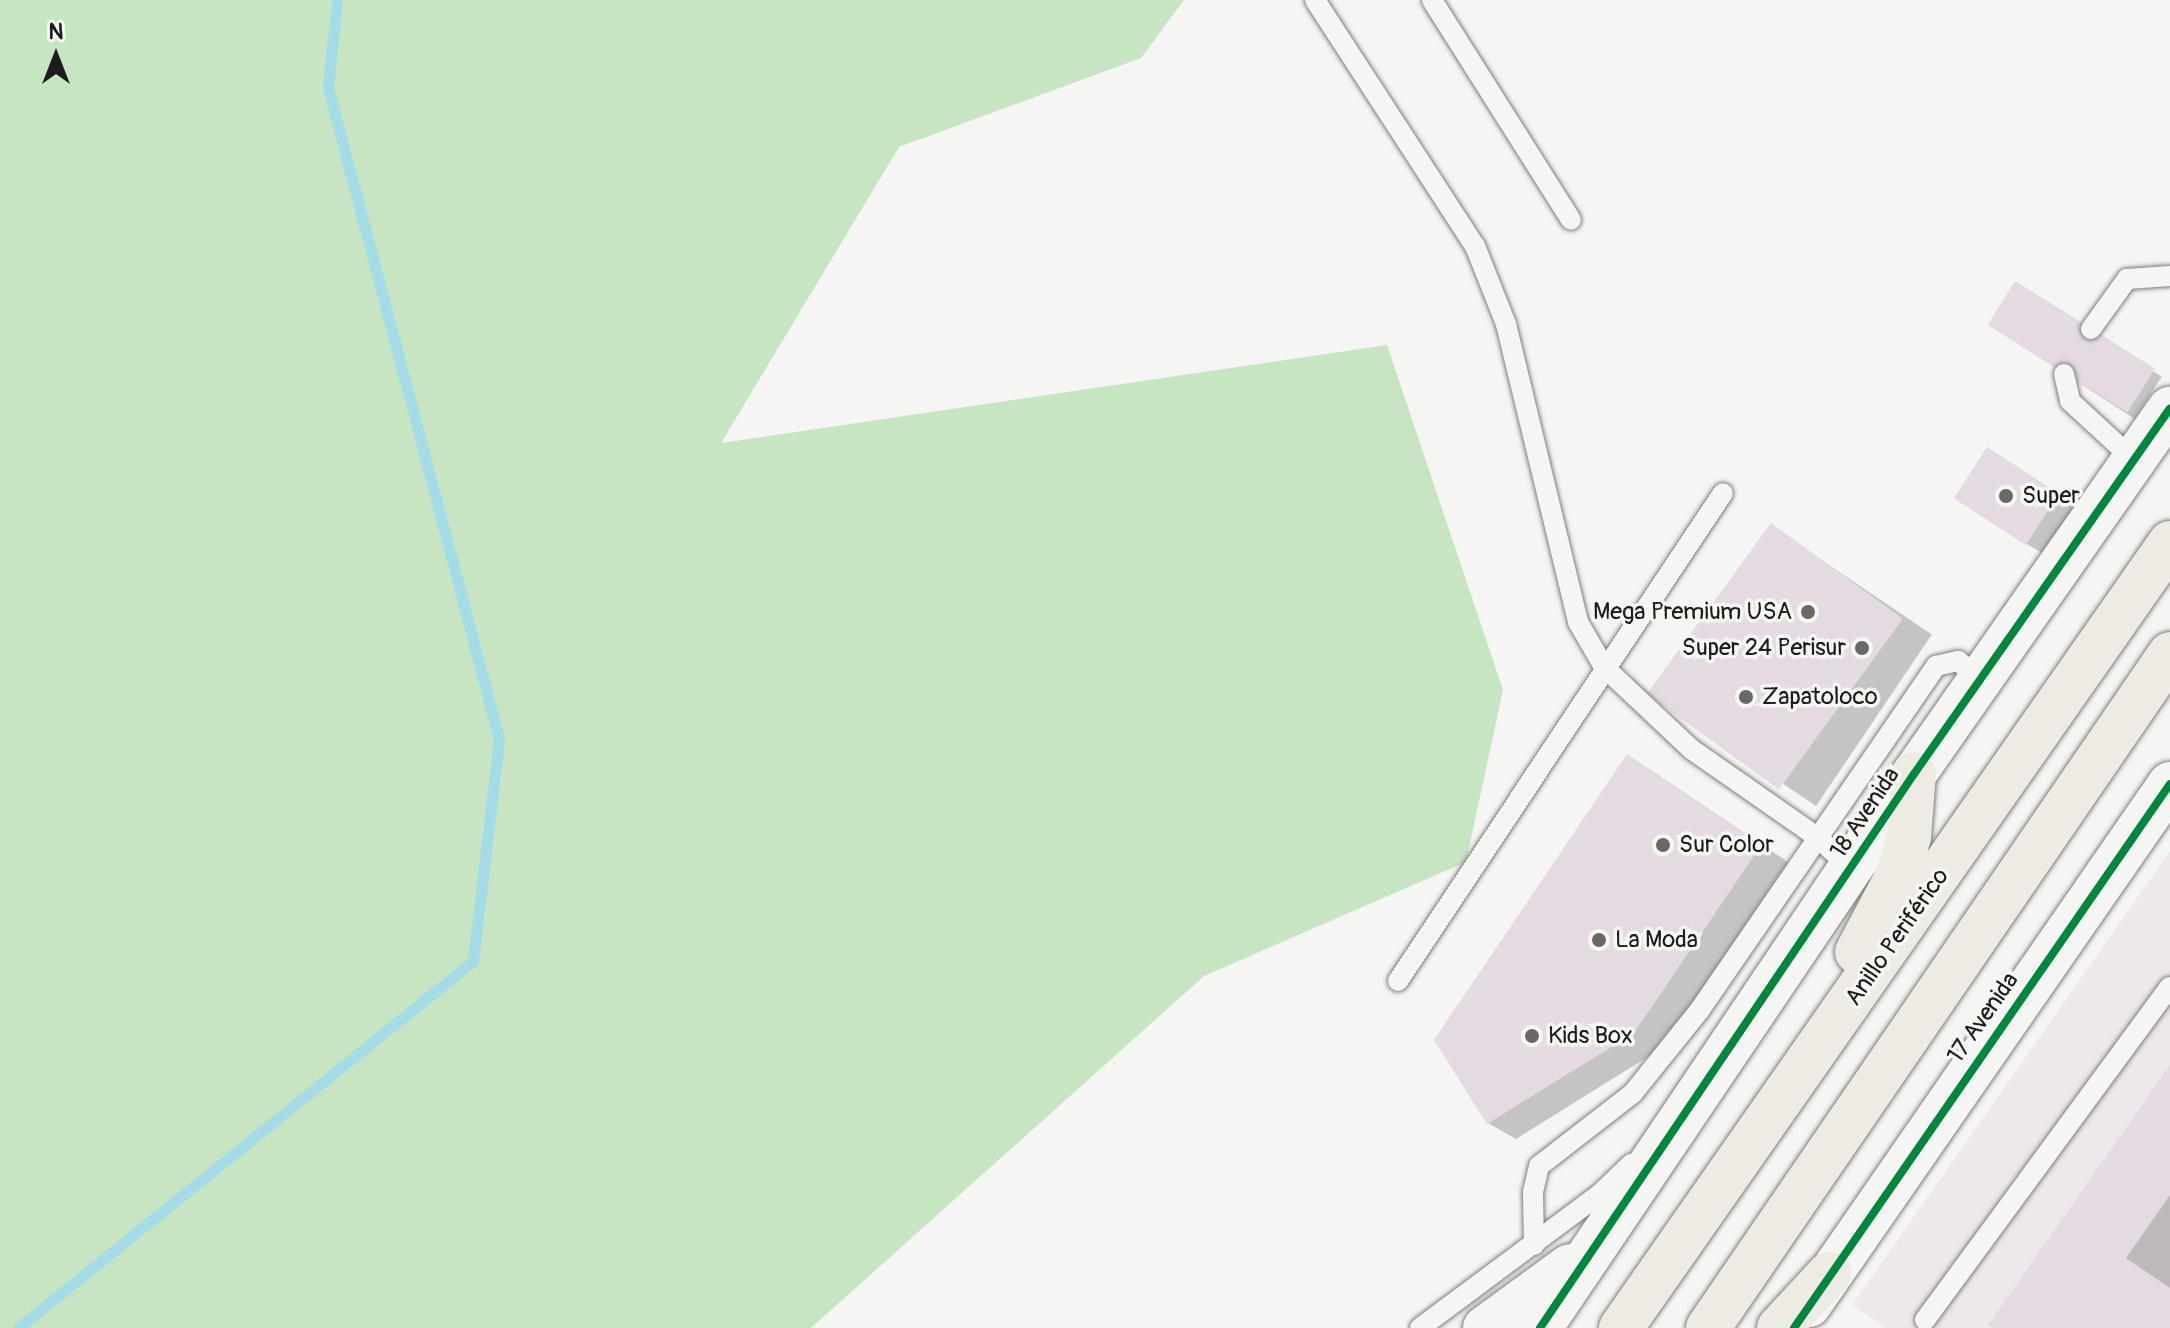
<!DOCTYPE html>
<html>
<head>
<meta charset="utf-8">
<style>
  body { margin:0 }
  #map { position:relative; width:2170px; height:1328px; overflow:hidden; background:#f5f5f3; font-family:Pangolin,sans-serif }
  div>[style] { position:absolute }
  .built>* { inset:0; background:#eee7eb }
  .green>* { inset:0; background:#c7e5c3 }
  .shadow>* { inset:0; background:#0003; transform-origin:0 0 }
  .stream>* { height:11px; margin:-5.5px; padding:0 5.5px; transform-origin:5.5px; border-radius:5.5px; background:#a4dbe6 }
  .building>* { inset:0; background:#e3dbe1; transform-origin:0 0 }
  .roads { filter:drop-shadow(0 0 2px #7e7e7d) drop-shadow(0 0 2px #7e7e7d) }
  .service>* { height:20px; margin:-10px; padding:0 10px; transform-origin:10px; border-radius:10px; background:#f5f5f3 }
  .tertiary>* { height:44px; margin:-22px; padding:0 22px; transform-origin:22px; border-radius:22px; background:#f5f5f3 }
  .trunk>* { height:44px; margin:-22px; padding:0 22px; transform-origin:22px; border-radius:22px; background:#eeebe4 }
  .cycleway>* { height:8px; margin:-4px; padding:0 4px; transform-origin:4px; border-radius:4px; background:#00873e }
  .dots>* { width:22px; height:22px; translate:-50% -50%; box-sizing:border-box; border:4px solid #f6f6f2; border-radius:50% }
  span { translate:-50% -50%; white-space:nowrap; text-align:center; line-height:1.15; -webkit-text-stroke:7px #f6f6f2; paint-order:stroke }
  .poi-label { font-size:24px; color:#1c1c1c }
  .left { translate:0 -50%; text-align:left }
  .right { translate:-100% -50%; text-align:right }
  .street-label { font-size:24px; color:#1c1c1c }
  .north { position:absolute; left:16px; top:16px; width:80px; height:80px; -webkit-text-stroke:6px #f6f6f2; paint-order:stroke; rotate:0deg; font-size:22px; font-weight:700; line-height:32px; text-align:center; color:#1c1c1c }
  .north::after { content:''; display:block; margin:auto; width:28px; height:36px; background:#1c1c1c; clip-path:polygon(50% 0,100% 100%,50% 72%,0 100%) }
</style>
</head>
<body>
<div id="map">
  <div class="built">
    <div style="clip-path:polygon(2170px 851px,2170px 1328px,1886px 1328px,1852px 1305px)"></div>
  </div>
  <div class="green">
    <div style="clip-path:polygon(0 0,1184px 0,1141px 58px,899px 147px,721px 443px,1387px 345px,1503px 690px,1466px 862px,1204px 976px,811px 1328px,0 1328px)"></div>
  </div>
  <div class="shadow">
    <div style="left:2025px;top:288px;width:163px;height:50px;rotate:33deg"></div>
    <div style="clip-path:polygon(2006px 460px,2076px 506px,2044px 554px,2025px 543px)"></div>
    <div style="left:1771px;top:526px;width:194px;height:207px;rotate:34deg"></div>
    <div style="clip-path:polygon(1655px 773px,1788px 862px,1662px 1048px,1516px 1139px,1488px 1123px)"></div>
    <div style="clip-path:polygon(2170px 1068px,2170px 1328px,1995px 1328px)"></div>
  </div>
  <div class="stream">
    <div style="left:18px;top:1328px;width:585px;rotate:-38.89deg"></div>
    <div style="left:473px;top:961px;width:224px;rotate:-83.3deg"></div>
    <div style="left:499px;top:739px;width:674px;rotate:-104.7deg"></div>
    <div style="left:328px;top:87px;width:87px;rotate:-84.1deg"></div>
  </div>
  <div class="building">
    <div style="left:2015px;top:281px;width:165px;height:52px;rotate:32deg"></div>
    <div style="left:1987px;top:447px;width:86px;height:61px;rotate:33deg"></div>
    <div style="left:1771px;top:523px;width:163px;height:211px;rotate:36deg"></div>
    <div style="clip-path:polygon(1627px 754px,1762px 844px,1634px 1033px,1487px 1124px,1434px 1040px)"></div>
    <div style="clip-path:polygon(2170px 1065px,2170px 1195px,2126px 1258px,2170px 1288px,2170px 1328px,1992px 1328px,1988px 1325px)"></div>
  </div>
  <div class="roads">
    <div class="service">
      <div style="left:1315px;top:0;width:293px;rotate:57deg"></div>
      <div style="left:1475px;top:246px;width:84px;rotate:68.3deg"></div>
      <div style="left:1506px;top:324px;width:307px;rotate:76.4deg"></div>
      <div style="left:1578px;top:622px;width:52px;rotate:60deg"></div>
      <div style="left:1604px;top:667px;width:120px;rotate:43.3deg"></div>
      <div style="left:1691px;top:749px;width:154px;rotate:34.9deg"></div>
      <div style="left:1817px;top:837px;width:47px;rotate:42.4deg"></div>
      <div style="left:1432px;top:0;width:260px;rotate:57.7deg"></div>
      <div style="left:2091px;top:329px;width:62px;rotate:-54.2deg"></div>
      <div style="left:2127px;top:279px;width:43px;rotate:-4deg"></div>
      <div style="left:2064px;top:374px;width:28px;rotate:77deg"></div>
      <div style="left:2070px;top:401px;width:87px;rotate:42.7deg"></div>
      <div style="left:1398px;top:981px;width:586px;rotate:-56.34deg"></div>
      <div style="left:1534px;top:1245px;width:53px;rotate:-91.1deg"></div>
      <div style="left:1533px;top:1192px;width:27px;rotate:-77deg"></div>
      <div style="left:1539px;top:1166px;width:119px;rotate:-37.8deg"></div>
      <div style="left:1633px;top:1093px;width:105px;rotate:-51.2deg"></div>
      <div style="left:1699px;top:1011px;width:419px;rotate:-55.5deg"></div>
      <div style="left:1936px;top:666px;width:23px;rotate:-13deg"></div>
      <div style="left:1958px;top:661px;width:29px;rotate:38deg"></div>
      <div style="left:1925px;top:1320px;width:413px;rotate:-53.7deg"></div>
      <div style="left:1420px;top:1328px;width:226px;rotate:-36.7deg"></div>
      <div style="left:1601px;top:1193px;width:42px;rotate:-44deg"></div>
    </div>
    <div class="tertiary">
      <div style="left:1809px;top:1305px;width:634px;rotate:-55.28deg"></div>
      <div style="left:1485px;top:1328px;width:105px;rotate:-36.1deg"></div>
      <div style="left:1540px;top:1328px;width:668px;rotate:-55.98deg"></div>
      <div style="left:1914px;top:774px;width:446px;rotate:-55deg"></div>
    </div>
    <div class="trunk">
      <div style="left:1857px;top:952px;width:87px;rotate:-62deg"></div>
      <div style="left:1898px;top:875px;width:40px;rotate:-74deg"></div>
      <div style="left:1909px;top:837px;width:63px;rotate:-85.5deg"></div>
      <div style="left:1621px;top:1328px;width:958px;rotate:-55.03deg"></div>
      <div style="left:1708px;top:1328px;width:817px;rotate:-55.57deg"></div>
      <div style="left:1779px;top:1328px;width:74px;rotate:-47.2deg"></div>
    </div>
  </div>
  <div class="cycleway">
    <div style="left:1540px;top:1328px;width:668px;rotate:-55.98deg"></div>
    <div style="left:1914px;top:774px;width:446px;rotate:-55deg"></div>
    <div style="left:1794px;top:1328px;width:661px;rotate:-55.35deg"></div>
  </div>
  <div class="dots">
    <div style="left:2006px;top:496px;background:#686867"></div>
    <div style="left:1808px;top:612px;background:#686867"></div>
    <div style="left:1862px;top:648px;background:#686867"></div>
    <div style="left:1746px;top:697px;background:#686867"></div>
    <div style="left:1663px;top:845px;background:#686867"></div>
    <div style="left:1599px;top:940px;background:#686867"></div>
    <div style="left:1532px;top:1036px;background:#686867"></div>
  </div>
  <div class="poi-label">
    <span class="left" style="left:2022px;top:496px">Super</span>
    <span class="right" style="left:1792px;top:612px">Mega Premium USA</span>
    <span class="right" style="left:1846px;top:648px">Super 24 Perisur</span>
    <span class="left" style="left:1762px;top:697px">Zapatoloco</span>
    <span class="left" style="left:1679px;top:845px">Sur Color</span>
    <span class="left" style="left:1615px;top:940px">La Moda</span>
    <span class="left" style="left:1548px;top:1036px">Kids Box</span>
  </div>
  <div class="street-label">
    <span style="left:1865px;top:813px;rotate:-56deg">18 Avenida</span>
    <span style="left:1897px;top:937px;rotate:-55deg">Anillo Periférico</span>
    <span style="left:1983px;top:1018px;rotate:-55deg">17 Avenida</span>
  </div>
  <div class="north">N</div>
</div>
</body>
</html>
